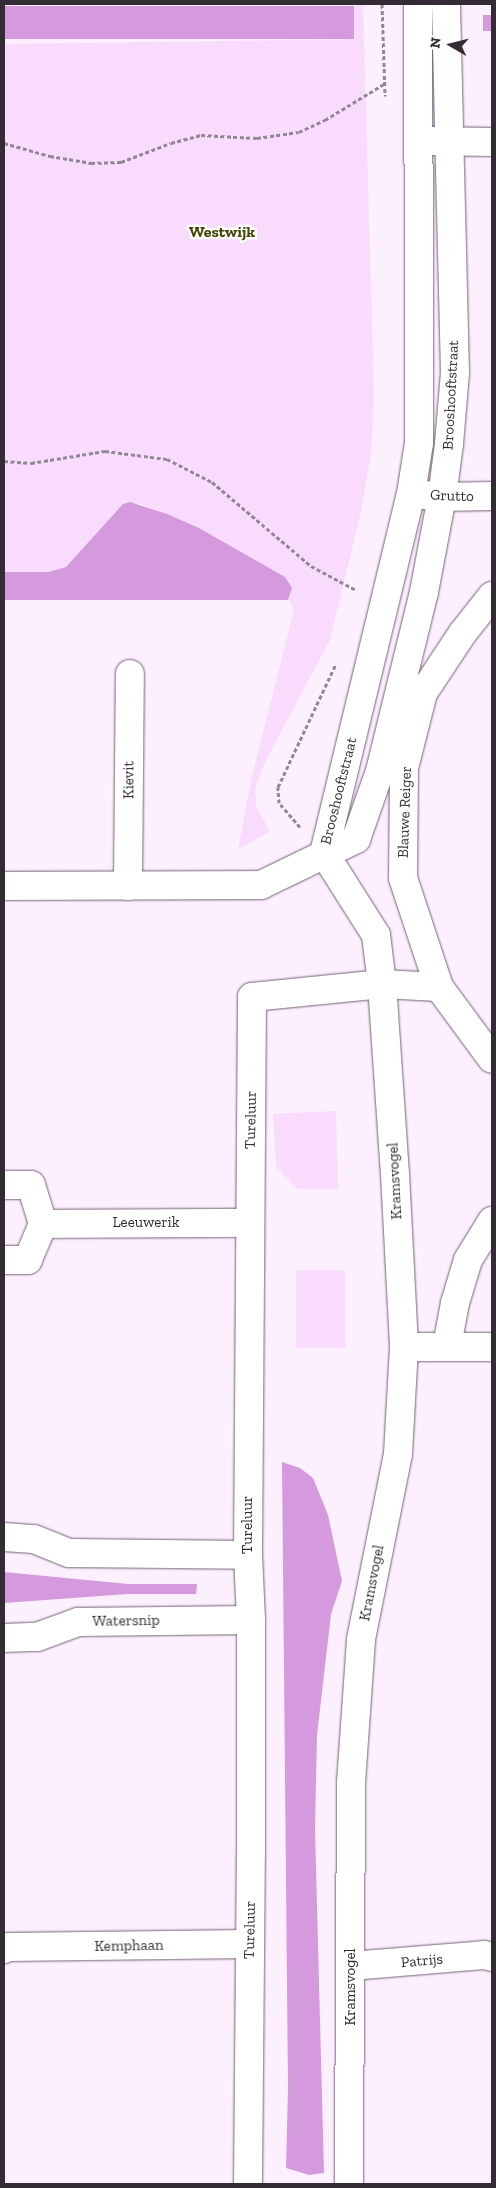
<!DOCTYPE html>
<html>
<head>
<meta charset="utf-8">
<style>
  body { margin:0 }
  #map { position:relative; width:496px; height:2188px; overflow:hidden; background:#fdf0fe; font-family:"Zilla Slab",serif }
  div>[style] { position:absolute }
  .green>* { inset:0; background:#f9dbfd; transform-origin:0 0 }
  .water>* { inset:0; background:#d59add; transform-origin:0 0 }
  .path>* { height:3px; margin-top:-1.5px; transform-origin:0; background:repeating-linear-gradient(90deg,#928793 0 4px,transparent 0 6.5px) }
  .roads { filter:drop-shadow(0 0 1px #746276) drop-shadow(0 0 1px #746276) }
  .street>* { height:28px; margin:-14px; padding:0 14px; transform-origin:14px; border-radius:14px; background:#fff }
  span { translate:-50% -50%; white-space:nowrap; text-align:center; line-height:1.15; -webkit-text-stroke:4.5px #fff; paint-order:stroke }
  .street-label { font-size:15px; color:#342c35 }
  .neighbourhood-label { font-size:16px; color:#424505; font-weight:700 }
  .frame { position:absolute; inset:0; border:5px solid #342c35; pointer-events:none }
  .north { position:absolute; left:426px; top:20px; width:50px; height:50px; -webkit-text-stroke:4px #fff; paint-order:stroke; rotate:278deg; font-size:14px; font-weight:700; line-height:20px; text-align:center; color:#342c35 }
  .north::after { content:''; display:block; margin:auto; width:18px; height:22px; background:#342c35; clip-path:polygon(50% 0,100% 100%,50% 72%,0 100%) }
</style>
</head>
<body>
<div id="map">
  <div class="green">
    <div style="clip-path:polygon(363px 4px,374px 393px,371px 455px,361px 511px,330px 640px,264px 764px,255px 790px,256px 807px,270px 831px,238px 850px,252px 776px,294px 609px,288px 600px,292px 588px,199px 528px,138px 503px,66px 567px,48px 572px,4px 572px,4px 44px,354px 39px,354px 6px)"></div>
    <div style="clip-path:polygon(336px 1111px,338px 1189px,298px 1189px,276px 1167px,273px 1114px)"></div>
    <div style="left:296px;top:1270px;width:49px;height:78px"></div>
  </div>
  <div class="water">
    <div style="left:354px;top:6px;width:33px;height:350px;rotate:90deg"></div>
    <div style="left:483px;top:15px;width:9px;height:16px"></div>
    <div style="clip-path:polygon(130px 502px,167px 514px,199px 528px,285px 577px,292px 588px,288px 600px,4px 600px,4px 572px,48px 572px,66px 567px,123px 504px)"></div>
    <div style="clip-path:polygon(282px 1462px,300px 1468px,313px 1478px,328px 1515px,342px 1581px,331px 1614px,317px 1735px,315px 1829px,324px 2173px,309px 2175px,286px 2168px,288px 2089px)"></div>
    <div style="clip-path:polygon(4px 1572px,128px 1584px,197px 1584px,196px 1594px,128px 1594px,4px 1603px)"></div>
  </div>
  <div class="path">
    <div style="left:382px;top:4px;width:92px;rotate:88.1deg"></div>
    <div style="left:4px;top:143px;width:48px;rotate:15.8deg"></div>
    <div style="left:50px;top:156px;width:42px;rotate:9.7deg"></div>
    <div style="left:91px;top:163px;width:30px;rotate:-2deg"></div>
    <div style="left:121px;top:162px;width:53px;rotate:-20.8deg"></div>
    <div style="left:171px;top:143px;width:31px;rotate:-15deg"></div>
    <div style="left:201px;top:135px;width:56px;rotate:3.1deg"></div>
    <div style="left:257px;top:138px;width:42px;rotate:-8.1deg"></div>
    <div style="left:299px;top:132px;width:29px;rotate:-25deg"></div>
    <div style="left:325px;top:120px;width:69px;rotate:-31.4deg"></div>
    <div style="left:4px;top:461px;width:27px;rotate:4deg"></div>
    <div style="left:31px;top:463px;width:75px;rotate:-9.2deg"></div>
    <div style="left:105px;top:451px;width:63px;rotate:7.4deg"></div>
    <div style="left:167px;top:459px;width:51px;rotate:27.1deg"></div>
    <div style="left:212px;top:482px;width:130px;rotate:40.3deg"></div>
    <div style="left:311px;top:566px;width:51px;rotate:28.1deg"></div>
    <div style="left:300px;top:827px;width:32px;rotate:-131deg"></div>
    <div style="left:279px;top:803px;width:16px;rotate:-94deg"></div>
    <div style="left:278px;top:787px;width:136px;rotate:-64.8deg"></div>
  </div>
  <div class="roads">
    <div class="street">
      <div style="left:431px;top:141px;width:61px;rotate:0.9deg"></div>
      <div style="left:424px;top:495px;width:18px;rotate:6deg"></div>
      <div style="left:442px;top:497px;width:50px;rotate:-1.1deg"></div>
      <div style="left:492px;top:596px;width:48px;rotate:128.3deg"></div>
      <div style="left:462px;top:634px;width:71px;rotate:123.5deg"></div>
      <div style="left:423px;top:693px;width:77px;rotate:104.2deg"></div>
      <div style="left:404px;top:768px;width:110px;rotate:90.5deg"></div>
      <div style="left:403px;top:878px;width:115px;rotate:71.7deg"></div>
      <div style="left:439px;top:987px;width:89px;rotate:53.6deg"></div>
      <div style="left:324px;top:853px;width:97px;rotate:57.6deg"></div>
      <div style="left:376px;top:935px;width:49px;rotate:83deg"></div>
      <div style="left:382px;top:984px;width:190px;rotate:86.1deg"></div>
      <div style="left:395px;top:1174px;width:173px;rotate:87deg"></div>
      <div style="left:404px;top:1347px;width:107px;rotate:93.2deg"></div>
      <div style="left:398px;top:1454px;width:190px;rotate:101.3deg"></div>
      <div style="left:361px;top:1640px;width:142px;rotate:94deg"></div>
      <div style="left:351px;top:1782px;width:402px;rotate:90.3deg"></div>
      <div style="left:324px;top:853px;width:369px;rotate:-76.4deg"></div>
      <div style="left:411px;top:494px;width:52px;rotate:-81.1deg"></div>
      <div style="left:419px;top:443px;width:439px;rotate:-90.1deg"></div>
      <div style="left:4px;top:886px;width:257px;rotate:-0.2deg"></div>
      <div style="left:261px;top:885px;width:106px;rotate:-25.8deg"></div>
      <div style="left:356px;top:839px;width:72px;rotate:-70.6deg"></div>
      <div style="left:380px;top:771px;width:184px;rotate:-76.2deg"></div>
      <div style="left:424px;top:592px;width:97px;rotate:-79.3deg"></div>
      <div style="left:442px;top:497px;width:53px;rotate:-82.5deg"></div>
      <div style="left:449px;top:444px;width:71px;rotate:-85.2deg"></div>
      <div style="left:455px;top:373px;width:369px;rotate:-91.4deg"></div>
      <div style="left:128px;top:886px;width:212px;rotate:-89.5deg"></div>
      <div style="left:4px;top:1185px;width:27px"></div>
      <div style="left:31px;top:1185px;width:41px;rotate:72.9deg"></div>
      <div style="left:43px;top:1224px;width:39px;rotate:113deg"></div>
      <div style="left:28px;top:1260px;width:24px;rotate:180deg"></div>
      <div style="left:43px;top:1224px;width:207px;rotate:-0.3deg"></div>
      <div style="left:447px;top:1346px;width:44px;rotate:-79.5deg"></div>
      <div style="left:455px;top:1303px;width:45px;rotate:-73.2deg"></div>
      <div style="left:468px;top:1260px;width:46px;rotate:-58.4deg"></div>
      <div style="left:404px;top:1347px;width:88px"></div>
      <div style="left:4px;top:1537px;width:30px;rotate:4deg"></div>
      <div style="left:34px;top:1539px;width:38px;rotate:22deg"></div>
      <div style="left:69px;top:1553px;width:179px;rotate:0.6deg"></div>
      <div style="left:4px;top:1638px;width:33px;rotate:-2deg"></div>
      <div style="left:37px;top:1637px;width:44px;rotate:-20.1deg"></div>
      <div style="left:78px;top:1622px;width:173px;rotate:-0.7deg"></div>
      <div style="left:4px;top:1949px;width:4px;rotate:-27deg"></div>
      <div style="left:8px;top:1947px;width:241px;rotate:-0.7deg"></div>
      <div style="left:351px;top:1966px;width:133px;rotate:-4.7deg"></div>
      <div style="left:484px;top:1955px;width:8px;rotate:14deg"></div>
      <div style="left:248px;top:2184px;width:330px;rotate:-89.5deg"></div>
      <div style="left:251px;top:1854px;width:234px;rotate:-90deg"></div>
      <div style="left:251px;top:1620px;width:65px;rotate:-92.6deg"></div>
      <div style="left:248px;top:1555px;width:558px;rotate:-89.59deg"></div>
      <div style="left:252px;top:997px;width:131px;rotate:-5.7deg"></div>
      <div style="left:382px;top:984px;width:57px;rotate:3deg"></div>
    </div>
  </div>
  <div class="street-label">
    <span style="left:451px;top:395px;rotate:-87deg">Brooshooftstraat</span>
    <span style="left:452px;top:496px;rotate:2deg">Grutto</span>
    <span style="left:129px;top:780px;rotate:-90deg">Kievit</span>
    <span style="left:339px;top:791px;rotate:-76deg">Brooshooftstraat</span>
    <span style="left:405px;top:812px;rotate:-88deg">Blauwe Reiger</span>
    <span style="left:251px;top:1120px;rotate:-89deg">Tureluur</span>
    <span style="left:395px;top:1181px;rotate:-93deg">Kramsvogel</span>
    <span style="left:146px;top:1223px">Leeuwerik</span>
    <span style="left:248px;top:1525px;rotate:-90deg">Tureluur</span>
    <span style="left:372px;top:1583px;rotate:-79deg">Kramsvogel</span>
    <span style="left:126px;top:1621px;rotate:-1deg">Watersnip</span>
    <span style="left:250px;top:1930px;rotate:-89deg">Tureluur</span>
    <span style="left:129px;top:1946px;rotate:-1deg">Kemphaan</span>
    <span style="left:422px;top:1961px;rotate:-5deg">Patrijs</span>
    <span style="left:351px;top:1987px;rotate:-90deg">Kramsvogel</span>
  </div>
  <div class="neighbourhood-label">
    <span style="left:222px;top:232px">Westwijk</span>
  </div>
  <div class="frame"></div>
  <div class="north">N</div>
</div>
</body>
</html>
